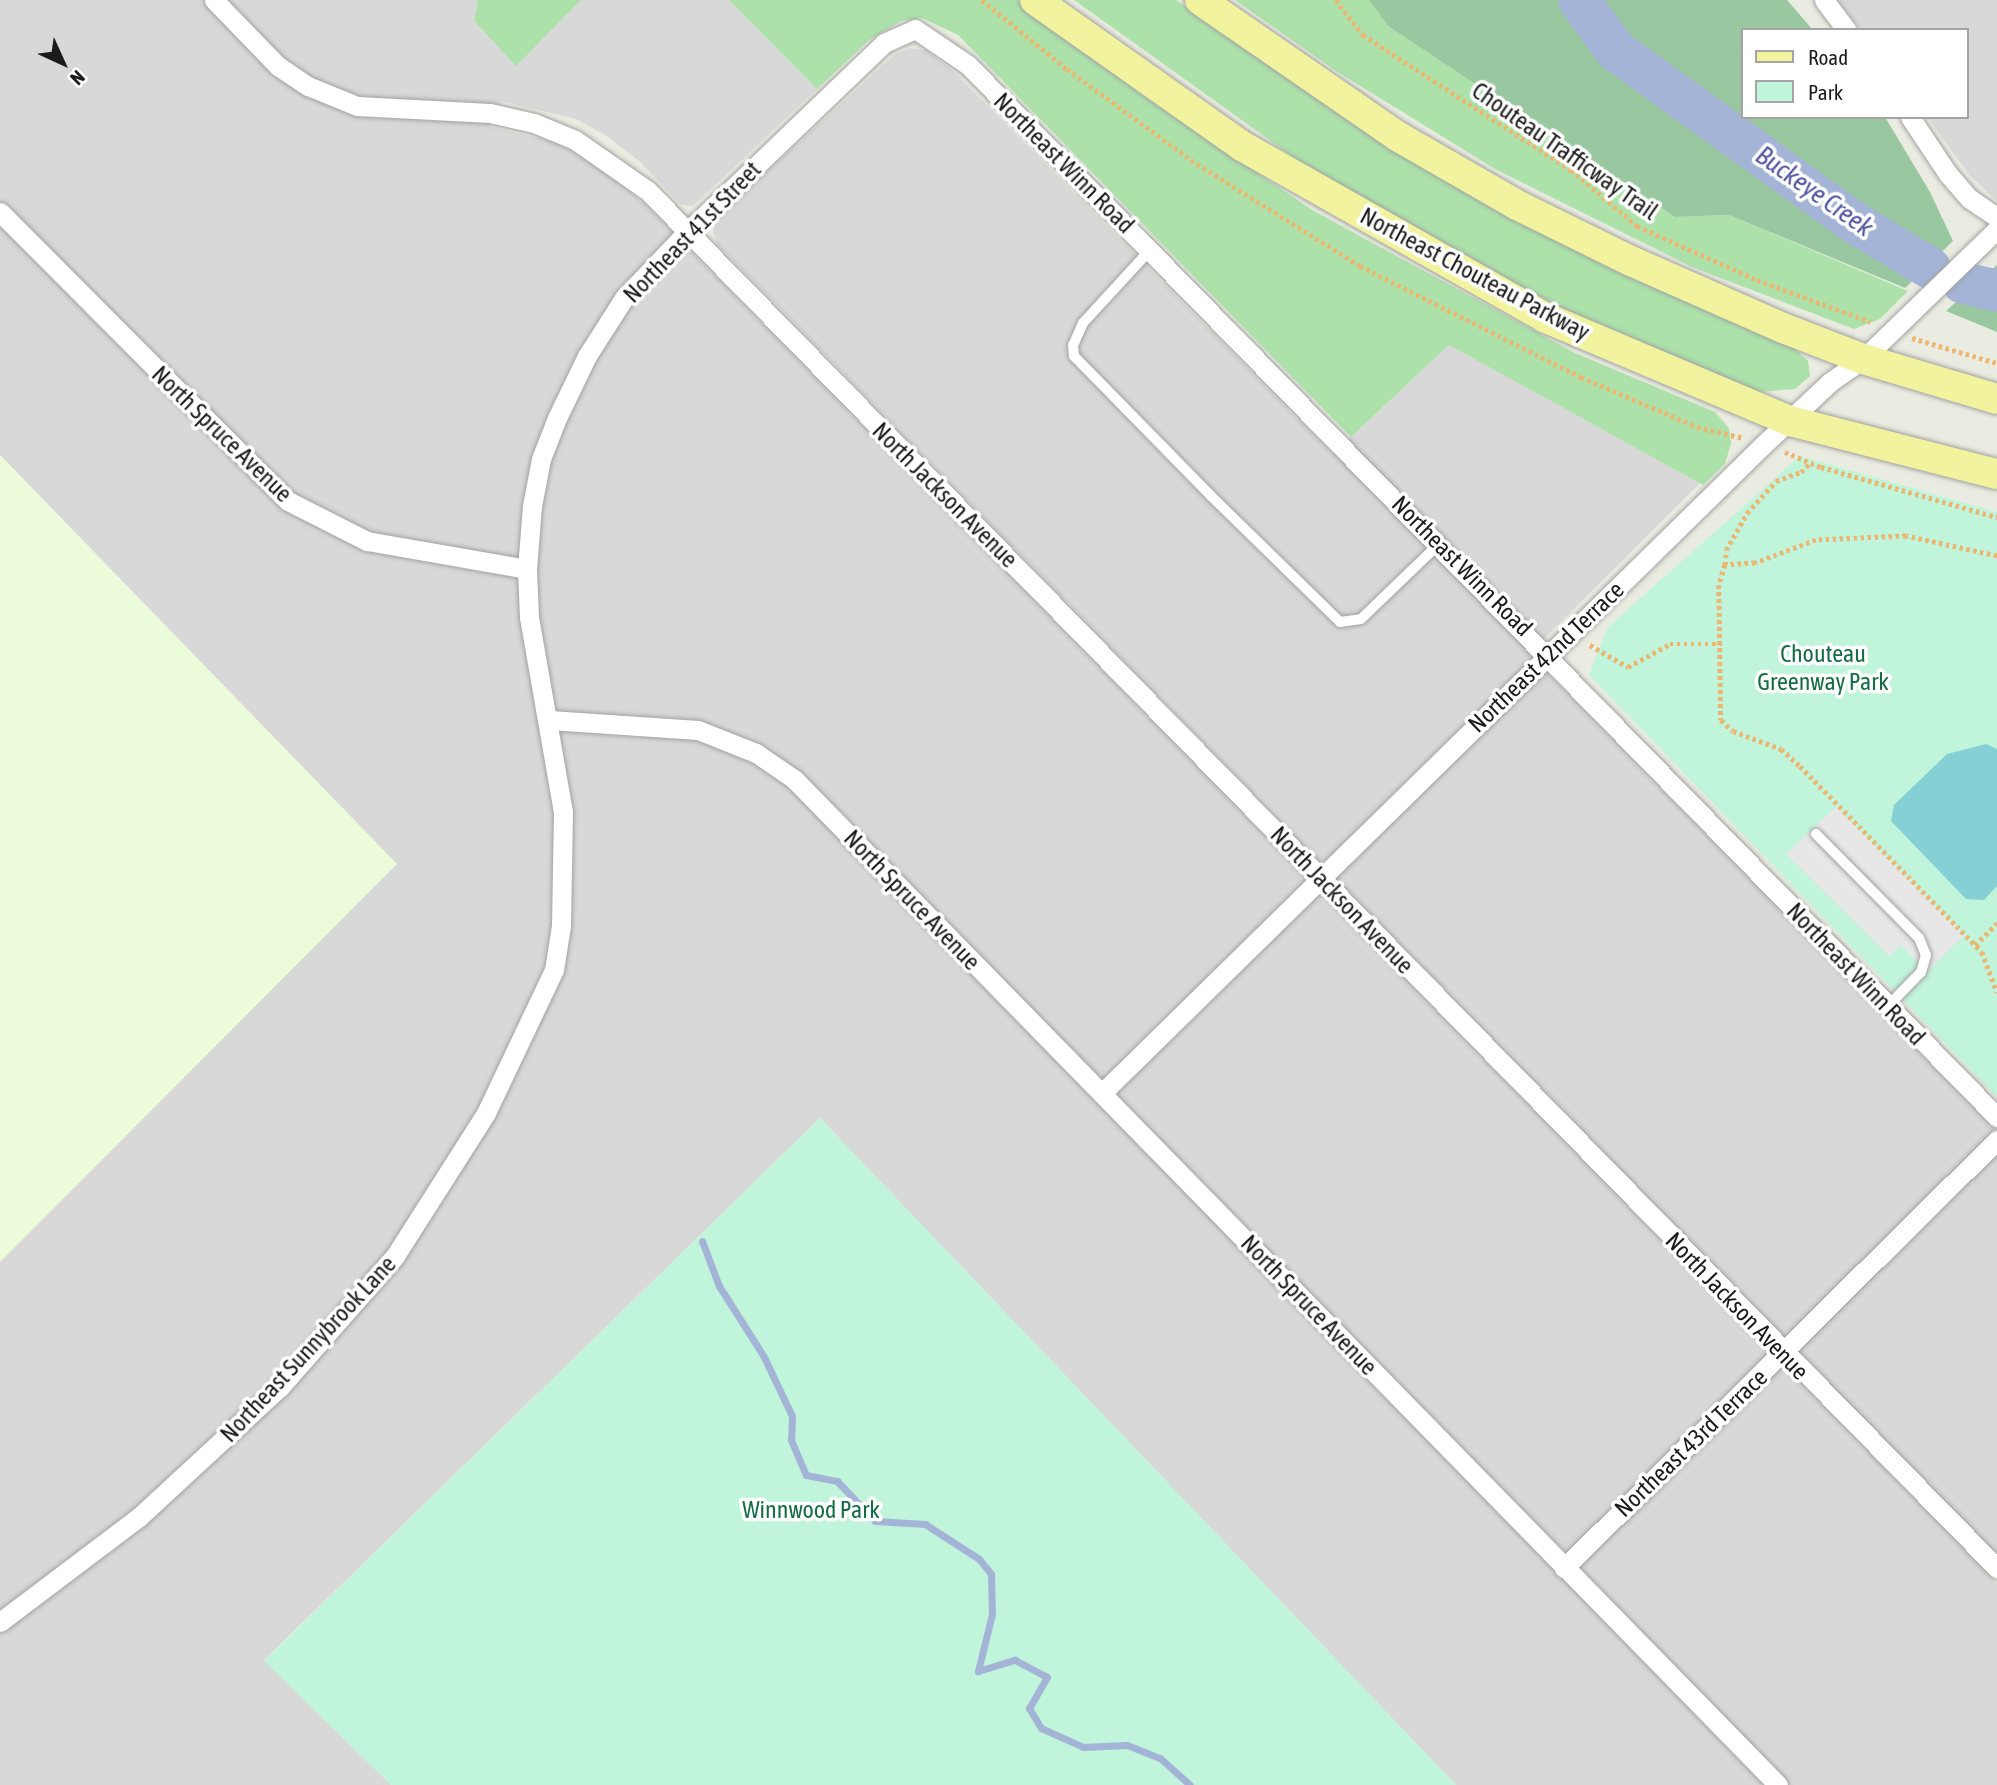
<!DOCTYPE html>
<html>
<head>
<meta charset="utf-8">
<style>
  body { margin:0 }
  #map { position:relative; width:1997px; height:1785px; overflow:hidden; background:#eaece1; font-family:"Asap Condensed",sans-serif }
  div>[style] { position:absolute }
  .residential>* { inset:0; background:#d9d8d8 }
  .education>* { inset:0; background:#ecfcda }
  .grass>* { inset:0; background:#ace2aa }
  .forest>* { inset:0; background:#99c8a0 }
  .park>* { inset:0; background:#c0f4db }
  .pitch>* { inset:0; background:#85d0d5 }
  .parking>* { inset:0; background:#e7e7e7 }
  .stream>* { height:7px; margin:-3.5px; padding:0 3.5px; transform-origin:3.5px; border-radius:3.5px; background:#a4b4d6 }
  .river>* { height:42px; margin:-21px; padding:0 21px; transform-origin:21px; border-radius:21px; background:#a4b4d6 }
  .path>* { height:4.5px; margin-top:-2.25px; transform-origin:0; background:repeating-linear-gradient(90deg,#edb670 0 3.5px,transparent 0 7px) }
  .roads { filter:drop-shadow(0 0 2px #a2a2a2) drop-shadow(0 0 2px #a2a2a2) }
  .service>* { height:10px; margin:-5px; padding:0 5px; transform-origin:5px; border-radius:5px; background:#fff }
  .minor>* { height:19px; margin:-9.5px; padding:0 9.5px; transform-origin:9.5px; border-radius:9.5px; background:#fff }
  .primary>* { height:30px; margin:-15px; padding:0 15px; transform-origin:15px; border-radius:15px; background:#f1f39e }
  span { translate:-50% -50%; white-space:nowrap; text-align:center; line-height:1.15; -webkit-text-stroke:7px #fff; paint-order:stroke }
  .street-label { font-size:24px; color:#1b1b1b }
  .park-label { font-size:24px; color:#146e44 }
  .water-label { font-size:26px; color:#5054a1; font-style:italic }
  .legend { position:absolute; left:1741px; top:28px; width:228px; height:91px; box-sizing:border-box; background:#fff; border:2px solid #a4a4a4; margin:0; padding:9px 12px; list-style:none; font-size:21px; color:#1b1b1b }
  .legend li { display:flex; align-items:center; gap:14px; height:35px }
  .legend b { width:35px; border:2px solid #a4a4a4 }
  .north { position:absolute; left:28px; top:28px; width:70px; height:70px; -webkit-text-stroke:5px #fff; paint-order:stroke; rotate:135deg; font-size:19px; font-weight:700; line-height:28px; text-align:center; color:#1b1b1b }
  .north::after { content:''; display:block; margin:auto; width:24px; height:32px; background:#1b1b1b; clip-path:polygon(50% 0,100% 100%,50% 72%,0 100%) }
</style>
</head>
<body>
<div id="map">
  <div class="residential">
    <div style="clip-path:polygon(0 0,478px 0,474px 21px,516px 65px,581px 0,729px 0,817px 89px,693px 206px,681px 205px,639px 161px,607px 136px,576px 119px,501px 101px,490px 127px,555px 142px,593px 161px,649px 208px,1997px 1583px,1997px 1785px,1456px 1785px,820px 1118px,264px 1660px,391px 1785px,0 1785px,0 1262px,396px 864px,0 455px)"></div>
    <div style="clip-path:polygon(1838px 0,1997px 0,1997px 201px,1970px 176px,1927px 117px,1967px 117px,1967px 30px,1862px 30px)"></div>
    <div style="clip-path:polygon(910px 48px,926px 50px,953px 71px,1333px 454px,1449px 345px,1700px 483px,1529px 654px,1997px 1132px,1997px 1555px,717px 244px,713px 232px,717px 218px,894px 55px)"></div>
  </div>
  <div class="education">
    <div style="clip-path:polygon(0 455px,397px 864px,0 1262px)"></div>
  </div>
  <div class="grass">
    <div style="clip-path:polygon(478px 0,581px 0,516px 66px,474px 21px)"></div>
    <div style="clip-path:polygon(729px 0,1019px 0,1142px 95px,1312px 210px,1575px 353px,1715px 412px,1729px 428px,1731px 443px,1725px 464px,1703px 485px,1449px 345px,1351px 437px,958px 35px,922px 18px,901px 21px,869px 40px,817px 89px)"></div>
    <div style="clip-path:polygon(1074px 0,1176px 0,1388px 146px,1628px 276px,1791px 345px,1808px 361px,1810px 376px,1795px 389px,1757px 392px,1565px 309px,1470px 260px,1296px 159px)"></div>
    <div style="clip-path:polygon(1235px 0,1369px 0,1388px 26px,1675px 217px,1729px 215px,1908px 291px,1880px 319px,1854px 329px,1694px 268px,1495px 169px,1336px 71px)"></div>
  </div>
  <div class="forest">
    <div style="clip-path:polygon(1369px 0,1787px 0,1813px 30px,1743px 30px,1743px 117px,1885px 117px,1930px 192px,1953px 241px,1905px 288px,1729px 215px,1675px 217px,1388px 26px)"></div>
    <div style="clip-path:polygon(1997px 265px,1997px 332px,1946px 311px)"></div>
  </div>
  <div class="park">
    <div style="clip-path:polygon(1800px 456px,1997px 512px,1997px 1097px,1589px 675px,1608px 627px)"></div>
    <div style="clip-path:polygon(820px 1118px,1456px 1785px,391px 1785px,264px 1661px)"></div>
  </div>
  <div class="pitch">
    <div style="clip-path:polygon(1986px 744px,1997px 749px,1997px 886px,1984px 900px,1966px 899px,1891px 821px,1894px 805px,1947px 754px)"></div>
  </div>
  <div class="parking">
    <div style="clip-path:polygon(1836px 807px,1965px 935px,1927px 972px,1901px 945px,1889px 956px,1786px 854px)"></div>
  </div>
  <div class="stream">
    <div style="left:702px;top:1241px;width:48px;rotate:69.3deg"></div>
    <div style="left:719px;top:1286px;width:84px;rotate:57.6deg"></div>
    <div style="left:764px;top:1357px;width:65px;rotate:64.6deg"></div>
    <div style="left:792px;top:1416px;width:24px;rotate:92deg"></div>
    <div style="left:791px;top:1440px;width:38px;rotate:67deg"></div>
    <div style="left:806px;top:1475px;width:32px;rotate:11deg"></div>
    <div style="left:837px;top:1481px;width:55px;rotate:46.5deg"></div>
    <div style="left:875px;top:1521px;width:50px;rotate:3.4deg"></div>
    <div style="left:925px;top:1524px;width:64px;rotate:32.9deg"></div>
    <div style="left:979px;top:1559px;width:19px;rotate:51deg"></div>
    <div style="left:991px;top:1574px;width:40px;rotate:88.6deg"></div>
    <div style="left:992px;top:1614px;width:59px;rotate:103.8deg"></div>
    <div style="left:978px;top:1671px;width:39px;rotate:-17deg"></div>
    <div style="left:1015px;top:1660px;width:36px;rotate:28deg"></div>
    <div style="left:1047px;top:1677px;width:36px;rotate:120deg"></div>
    <div style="left:1029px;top:1708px;width:23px;rotate:59deg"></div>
    <div style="left:1041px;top:1728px;width:46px;rotate:24.3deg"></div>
    <div style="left:1083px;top:1747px;width:44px;rotate:-2.6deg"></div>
    <div style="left:1127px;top:1745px;width:35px;rotate:22deg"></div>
    <div style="left:1160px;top:1758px;width:40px;rotate:42deg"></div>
  </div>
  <div class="river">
    <div style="left:1579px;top:0;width:62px;rotate:54.2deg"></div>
    <div style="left:1615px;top:50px;width:292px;rotate:35.8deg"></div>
    <div style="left:1852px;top:221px;width:91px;rotate:31.1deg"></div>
    <div style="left:1963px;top:283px;width:35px;rotate:13deg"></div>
  </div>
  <div class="path">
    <div style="left:982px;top:0;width:109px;rotate:39.1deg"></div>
    <div style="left:1067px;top:69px;width:161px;rotate:36.2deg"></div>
    <div style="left:1197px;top:164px;width:192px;rotate:32deg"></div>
    <div style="left:1360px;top:266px;width:247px;rotate:26.7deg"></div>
    <div style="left:1581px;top:377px;width:126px;rotate:23.3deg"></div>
    <div style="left:1697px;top:427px;width:48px;rotate:13.2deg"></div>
    <div style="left:1336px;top:0;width:44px;rotate:52.4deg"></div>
    <div style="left:1363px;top:35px;width:248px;rotate:33deg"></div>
    <div style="left:1571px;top:170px;width:87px;rotate:40.3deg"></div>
    <div style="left:1637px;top:226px;width:132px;rotate:24.2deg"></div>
    <div style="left:1757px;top:280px;width:121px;rotate:20.2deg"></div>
    <div style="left:1912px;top:338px;width:89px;rotate:16.4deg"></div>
    <div style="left:1785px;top:452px;width:39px;rotate:23deg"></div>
    <div style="left:1821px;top:467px;width:183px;rotate:15.9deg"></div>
    <div style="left:1997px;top:556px;width:93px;rotate:-167.6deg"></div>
    <div style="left:1906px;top:536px;width:90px;rotate:177.5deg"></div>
    <div style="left:1816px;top:540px;width:65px;rotate:159.3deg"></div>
    <div style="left:1755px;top:563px;width:30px;rotate:176deg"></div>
    <div style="left:1725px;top:565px;width:21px;rotate:107deg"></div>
    <div style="left:1719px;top:585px;width:135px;rotate:89.2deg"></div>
    <div style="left:1721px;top:720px;width:16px;rotate:43deg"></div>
    <div style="left:1733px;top:731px;width:51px;rotate:20.6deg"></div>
    <div style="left:1781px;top:749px;width:25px;rotate:42deg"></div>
    <div style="left:1800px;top:766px;width:260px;rotate:45.6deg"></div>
    <div style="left:1982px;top:952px;width:43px;rotate:69.4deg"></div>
    <div style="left:1725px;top:565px;width:15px;rotate:-86deg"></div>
    <div style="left:1726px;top:550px;width:43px;rotate:-60.4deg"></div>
    <div style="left:1747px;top:513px;width:43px;rotate:-47.8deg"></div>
    <div style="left:1776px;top:481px;width:27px;rotate:-20deg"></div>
    <div style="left:1801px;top:472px;width:13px;rotate:-45deg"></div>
    <div style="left:1590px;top:645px;width:44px;rotate:30.1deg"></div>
    <div style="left:1628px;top:667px;width:48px;rotate:-28.7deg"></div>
    <div style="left:1670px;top:644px;width:52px"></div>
    <div style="left:1975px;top:945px;width:31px;rotate:-45deg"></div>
  </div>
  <div class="roads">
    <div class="service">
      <div style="left:1150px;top:250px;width:99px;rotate:132.5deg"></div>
      <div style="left:1083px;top:323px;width:24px;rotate:114deg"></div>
      <div style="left:1073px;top:345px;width:11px;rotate:85deg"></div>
      <div style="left:1074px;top:356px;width:196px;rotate:45.6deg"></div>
      <div style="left:1211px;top:496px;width:180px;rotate:44.3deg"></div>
      <div style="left:1340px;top:622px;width:21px;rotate:-8deg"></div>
      <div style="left:1361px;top:619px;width:108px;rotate:-43.9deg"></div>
      <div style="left:1816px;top:834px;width:146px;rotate:45.3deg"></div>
      <div style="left:1919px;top:938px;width:18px;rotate:68deg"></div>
      <div style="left:1926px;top:955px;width:18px;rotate:106deg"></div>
      <div style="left:1921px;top:972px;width:47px;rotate:134.1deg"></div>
    </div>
    <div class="minor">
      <div style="left:214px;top:0;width:92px;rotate:45.9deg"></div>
      <div style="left:278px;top:66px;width:36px;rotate:34deg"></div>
      <div style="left:308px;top:86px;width:53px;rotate:22.2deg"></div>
      <div style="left:357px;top:106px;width:133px;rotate:3deg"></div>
      <div style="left:490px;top:113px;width:45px;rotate:12.8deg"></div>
      <div style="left:534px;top:123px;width:44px;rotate:22.5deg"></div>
      <div style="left:575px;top:140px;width:89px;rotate:34.9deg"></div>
      <div style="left:648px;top:191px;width:1928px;rotate:45.59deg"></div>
      <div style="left:1824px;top:0;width:38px;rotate:53deg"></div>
      <div style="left:1910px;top:117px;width:69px;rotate:56.3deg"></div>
      <div style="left:1948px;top:174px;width:33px;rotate:49deg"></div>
      <div style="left:1970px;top:199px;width:32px;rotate:34deg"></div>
      <div style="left:0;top:212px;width:408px;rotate:45.1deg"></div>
      <div style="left:288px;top:501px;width:89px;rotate:26.9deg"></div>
      <div style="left:367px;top:541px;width:162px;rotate:9.9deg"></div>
      <div style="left:550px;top:720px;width:148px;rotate:3.9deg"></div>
      <div style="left:698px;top:730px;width:62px;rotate:21.6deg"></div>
      <div style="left:756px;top:753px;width:46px;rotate:34.4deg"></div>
      <div style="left:794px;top:779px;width:1407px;rotate:45.63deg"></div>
      <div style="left:1102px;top:1093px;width:926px;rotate:-44.43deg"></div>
      <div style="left:1763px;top:445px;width:92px;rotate:-43.2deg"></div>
      <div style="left:1830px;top:382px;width:40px;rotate:-34.9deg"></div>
      <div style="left:1863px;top:359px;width:187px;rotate:-44.1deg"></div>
      <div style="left:1564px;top:1568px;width:609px;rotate:-44.67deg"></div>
      <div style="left:0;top:1622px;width:174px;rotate:-37.1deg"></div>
      <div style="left:139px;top:1517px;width:192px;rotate:-42.7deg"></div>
      <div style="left:280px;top:1387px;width:174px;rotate:-48.7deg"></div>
      <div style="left:395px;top:1256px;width:169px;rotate:-57.5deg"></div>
      <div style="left:486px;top:1113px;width:158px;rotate:-64.6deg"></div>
      <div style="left:554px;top:970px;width:45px;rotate:-81deg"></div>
      <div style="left:561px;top:926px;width:114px;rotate:-89deg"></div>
      <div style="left:563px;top:812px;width:198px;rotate:-99.9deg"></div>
      <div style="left:529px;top:617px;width:48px;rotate:-92.4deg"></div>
      <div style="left:527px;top:569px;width:63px;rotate:-85.5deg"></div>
      <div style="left:532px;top:506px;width:48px;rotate:-79.2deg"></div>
      <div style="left:541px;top:459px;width:44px;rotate:-68.7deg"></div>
      <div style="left:557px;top:418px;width:69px;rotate:-64.2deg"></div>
      <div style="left:587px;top:356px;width:69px;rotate:-57.5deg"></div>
      <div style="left:624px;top:298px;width:90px;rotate:-46.4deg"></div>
      <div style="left:686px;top:233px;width:274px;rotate:-43.8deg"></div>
      <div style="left:884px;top:43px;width:34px;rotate:-24deg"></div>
      <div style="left:915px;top:29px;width:64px;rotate:34.2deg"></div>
      <div style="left:968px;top:65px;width:1472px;rotate:45.63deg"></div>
    </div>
    <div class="primary">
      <div style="left:1035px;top:0;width:253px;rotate:35.2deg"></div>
      <div style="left:1242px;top:146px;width:349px;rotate:29.5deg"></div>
      <div style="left:1546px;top:318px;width:265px;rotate:22.9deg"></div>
      <div style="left:1790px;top:421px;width:214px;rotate:14.4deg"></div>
      <div style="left:1200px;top:0;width:239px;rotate:34.6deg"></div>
      <div style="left:1397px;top:136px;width:138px;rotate:29.9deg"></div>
      <div style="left:1517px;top:205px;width:127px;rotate:26.2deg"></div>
      <div style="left:1631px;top:261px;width:166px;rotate:23.8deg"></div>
      <div style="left:1783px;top:328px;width:86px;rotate:21.2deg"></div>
      <div style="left:1863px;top:359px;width:140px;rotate:16.6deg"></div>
    </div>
  </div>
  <div class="street-label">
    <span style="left:1565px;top:151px;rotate:35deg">Chouteau Trafficway Trail</span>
    <span style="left:1064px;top:163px;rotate:45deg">Northeast Winn Road</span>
    <span style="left:692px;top:232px;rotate:-46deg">Northeast 41st Street</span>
    <span style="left:1475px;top:274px;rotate:28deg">Northeast Chouteau Parkway</span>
    <span style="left:222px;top:434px;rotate:44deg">North Spruce Avenue</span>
    <span style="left:945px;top:495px;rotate:45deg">North Jackson Avenue</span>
    <span style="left:1462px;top:566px;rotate:45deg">Northeast Winn Road</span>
    <span style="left:1546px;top:657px;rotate:-44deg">Northeast 42nd Terrace</span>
    <span style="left:912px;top:900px;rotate:46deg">North Spruce Avenue</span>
    <span style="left:1342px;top:900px;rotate:46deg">North Jackson Avenue</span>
    <span style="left:1856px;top:974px;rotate:46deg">Northeast Winn Road</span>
    <span style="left:1309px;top:1305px;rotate:46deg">North Spruce Avenue</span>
    <span style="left:1737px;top:1306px;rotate:46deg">North Jackson Avenue</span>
    <span style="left:308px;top:1349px;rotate:-47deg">Northeast Sunnybrook Lane</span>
    <span style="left:1691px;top:1443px;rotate:-44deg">Northeast 43rd Terrace</span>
  </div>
  <div class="park-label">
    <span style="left:1823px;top:668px">Chouteau<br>Greenway Park</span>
    <span style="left:811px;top:1510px">Winnwood Park</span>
  </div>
  <div class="water-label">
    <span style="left:1814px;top:192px;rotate:35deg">Buckeye Creek</span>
  </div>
  <ul class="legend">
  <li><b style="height:9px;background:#f1f39e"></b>Road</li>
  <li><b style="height:19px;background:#c0f4db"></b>Park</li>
  </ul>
  <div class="north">N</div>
</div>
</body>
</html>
